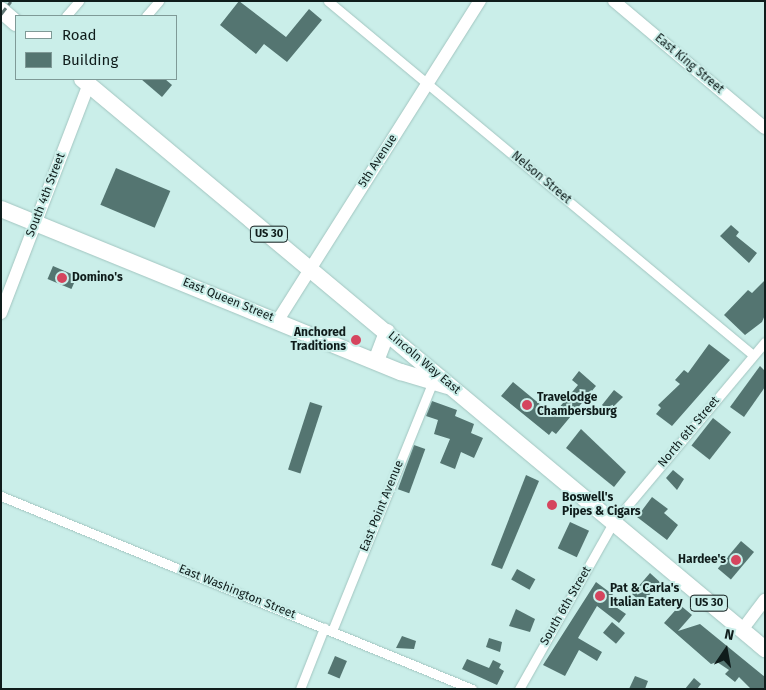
<!DOCTYPE html>
<html>
<head>
<meta charset="utf-8">
<style>
  body { margin:0 }
  #map { position:relative; width:766px; height:690px; overflow:hidden; background:#caeee9; font-family:"Fira Sans",sans-serif }
  div>[style] { position:absolute }
  .building>* { inset:0; background:#547571; transform-origin:0 0 }
  .roads { filter:drop-shadow(0 0 1px #a2c5c0) drop-shadow(0 0 1px #a2c5c0) }
  .street>* { height:9px; margin:-4.5px; padding:0 4.5px; transform-origin:4.5px; border-radius:4.5px; background:#fff }
  .secondary>* { height:12px; margin:-6px; padding:0 6px; transform-origin:6px; border-radius:6px; background:#fff }
  .highway>* { height:16px; margin:-8px; padding:0 8px; transform-origin:8px; border-radius:8px; background:#fff }
  .rail>* { height:3px; margin-top:-1.5px; transform-origin:0; background:repeating-linear-gradient(90deg,#607775 0 8px,transparent 0 12px) }
  .dots>* { width:14px; height:14px; translate:-50% -50%; box-sizing:border-box; border:2px solid #caeee9; border-radius:50% }
  span { translate:-50% -50%; white-space:nowrap; text-align:center; line-height:1.15; -webkit-text-stroke:4px #caeee9; paint-order:stroke }
  .shield-label span { padding:1px 4px; background:#caeee9; border:1px solid; border-radius:4px; -webkit-text-stroke-width:0 }
  .shield-label { font-size:11px; color:#0f1c1b; font-weight:700 }
  .street-label { font-size:12px; color:#0f1c1b }
  .poi-label { font-size:12px; color:#0f1c1b; font-weight:700 }
  .left { translate:0 -50%; text-align:left }
  .right { translate:-100% -50%; text-align:right }
  .frame { position:absolute; inset:0; border:2px solid #0f1c1b; pointer-events:none }
  .legend { position:absolute; left:15px; top:15px; width:162px; height:65px; box-sizing:border-box; background:#caeee9; border:1px solid #7f9a97; margin:0; padding:6px 9px; list-style:none; font-size:15px; color:#0f1c1b }
  .legend li { display:flex; align-items:center; gap:10px; height:25px }
  .legend b { width:25px; border:1px solid #7f9a97 }
  .north { position:absolute; left:701px; top:625px; width:50px; height:50px; -webkit-text-stroke:4px #caeee9; paint-order:stroke; rotate:12deg; font-size:14px; font-weight:700; line-height:20px; text-align:center; color:#0f1c1b }
  .north::after { content:''; display:block; margin:auto; width:18px; height:22px; background:#0f1c1b; clip-path:polygon(50% 0,100% 100%,50% 72%,0 100%) }
</style>
</head>
<body>
<div id="map">
  <div class="building">
    <div style="clip-path:polygon(239px 1px,286px 37px,309px 9px,322px 20px,287px 62px,264px 44px,256px 54px,220px 25px)"></div>
    <div style="clip-path:polygon(141px 79px,165px 79px,172px 85px,162px 97px)"></div>
    <div style="left:116px;top:168px;width:59px;height:40px;rotate:23deg"></div>
    <div style="clip-path:polygon(731px 225px,739px 232px,736px 236px,757px 253px,749px 263px,720px 236px)"></div>
    <div style="left:53px;top:266px;width:26px;height:14px;rotate:23deg"></div>
    <div style="clip-path:polygon(765px 280px,765px 315px,762px 322px,745px 335px,724px 315px,748px 290px,752px 293px)"></div>
    <div style="clip-path:polygon(709px 344px,730px 360px,672px 426px,656px 414px,661px 408px,658px 405px,680px 384px,675px 380px,684px 370px,688px 373px)"></div>
    <div style="clip-path:polygon(760px 366px,765px 371px,765px 387px,744px 417px,730px 407px)"></div>
    <div style="clip-path:polygon(579px 371px,596px 386px,556px 434px,552px 431px,549px 435px,501px 396px,513px 382px,553px 415px,578px 385px,572px 380px)"></div>
    <div style="clip-path:polygon(614px 390px,623px 397px,609px 411px,602px 405px)"></div>
    <div style="clip-path:polygon(432px 401px,457px 410px,455px 416px,474px 424px,471px 433px,483px 438px,474px 458px,461px 452px,455px 469px,440px 463px,450px 439px,434px 434px,438px 420px,426px 416px)"></div>
    <div style="left:310px;top:402px;width:13px;height:71px;rotate:18deg"></div>
    <div style="left:713px;top:418px;width:23px;height:35px;rotate:38deg"></div>
    <div style="clip-path:polygon(581px 429px,626px 472px,614px 487px,566px 448px)"></div>
    <div style="left:414px;top:445px;width:12px;height:47px;rotate:20deg"></div>
    <div style="clip-path:polygon(673px 470px,684px 479px,677px 490px,666px 478px)"></div>
    <div style="clip-path:polygon(526px 475px,539px 481px,502px 569px,491px 565px)"></div>
    <div style="clip-path:polygon(652px 497px,668px 509px,664px 513px,678px 525px,667px 540px,637px 517px)"></div>
    <div style="left:570px;top:522px;width:21px;height:29px;rotate:25deg"></div>
    <div style="left:741px;top:541px;width:17px;height:36px;rotate:40deg"></div>
    <div style="left:517px;top:569px;width:21px;height:12px;rotate:29deg"></div>
    <div style="clip-path:polygon(650px 573px,662px 584px,641px 602px,632px 594px)"></div>
    <div style="clip-path:polygon(596px 582px,616px 597px,610px 603px,626px 614px,619px 623px,597px 606px,578px 638px,602px 652px,597px 661px,579px 650px,565px 676px,543px 665px)"></div>
    <div style="clip-path:polygon(680px 605px,692px 615px,678px 631px,700px 624px,765px 677px,765px 689px,751px 689px,739px 677px,735px 682px,725px 674px,729px 670px,717px 662px,711px 664px,664px 623px)"></div>
    <div style="clip-path:polygon(516px 609px,535px 619px,530px 632px,509px 626px)"></div>
    <div style="left:612px;top:622px;width:17px;height:14px;rotate:40deg"></div>
    <div style="clip-path:polygon(402px 636px,416px 641px,414px 649px,396px 648px)"></div>
    <div style="clip-path:polygon(489px 638px,502px 642px,500px 652px,486px 647px)"></div>
    <div style="left:335px;top:656px;width:13px;height:19px;rotate:23deg"></div>
    <div style="clip-path:polygon(467px 659px,489px 668px,493px 660px,501px 664px,499px 668px,504px 671px,497px 685px,462px 669px)"></div>
    <div style="clip-path:polygon(635px 676px,648px 681px,645px 689px,629px 689px)"></div>
    <div style="clip-path:polygon(694px 678px,701px 684px,697px 689px,685px 689px)"></div>
  </div>
  <div class="roads">
    <div class="street">
      <div style="left:328px;top:1px;width:553px;rotate:39.79deg"></div>
      <div style="left:66px;top:16px;width:20px;rotate:-49deg"></div>
      <div style="left:146px;top:16px;width:20px;rotate:-49deg"></div>
      <div style="left:1px;top:496px;width:509px;rotate:22.28deg"></div>
      <div style="left:332px;top:631px;width:270px;rotate:-68deg"></div>
      <div style="left:300px;top:689px;width:66px;rotate:-68.5deg"></div>
      <div style="left:519px;top:689px;width:191px;rotate:-60.5deg"></div>
      <div style="left:613px;top:523px;width:236px;rotate:-50deg"></div>
    </div>
    <div class="secondary">
      <div style="left:614px;top:1px;width:197px;rotate:40.1deg"></div>
      <div style="left:1px;top:313px;width:245px;rotate:-69deg"></div>
      <div style="left:278px;top:320px;width:378px;rotate:-57.7deg"></div>
      <div style="left:742px;top:630px;width:38px;rotate:-53deg"></div>
    </div>
    <div class="highway">
      <div style="left:1px;top:10px;width:20px;rotate:41deg"></div>
      <div style="left:82px;top:79px;width:890px;rotate:39.85deg"></div>
      <div style="left:1px;top:209px;width:432px;rotate:22.2deg"></div>
      <div style="left:401px;top:372px;width:48px;rotate:16.9deg"></div>
      <div style="left:376px;top:361px;width:31px;rotate:-69deg"></div>
    </div>
  </div>
  <div class="rail">
    <div style="left:1px;top:14px;width:16px;rotate:-52deg"></div>
  </div>
  <div class="dots">
    <div style="left:62px;top:278px;background:#d5455e"></div>
    <div style="left:356px;top:340px;background:#d5455e"></div>
    <div style="left:527px;top:405px;background:#d5455e"></div>
    <div style="left:552px;top:505px;background:#d5455e"></div>
    <div style="left:736px;top:560px;background:#d5455e"></div>
    <div style="left:600px;top:596px;background:#d5455e"></div>
  </div>
  <div class="shield-label">
    <span style="left:269px;top:234px">US 30</span>
    <span style="left:709px;top:603px">US 30</span>
  </div>
  <div class="street-label">
    <span style="left:689px;top:64px;rotate:40deg">East King Street</span>
    <span style="left:378px;top:161px;rotate:-57deg">5th Avenue</span>
    <span style="left:541px;top:178px;rotate:40deg">Nelson Street</span>
    <span style="left:46px;top:195px;rotate:-69deg">South 4th Street</span>
    <span style="left:228px;top:300px;rotate:22deg">East Queen Street</span>
    <span style="left:424px;top:363px;rotate:40deg">Lincoln Way East</span>
    <span style="left:689px;top:432px;rotate:-50deg">North 6th Street</span>
    <span style="left:382px;top:506px;rotate:-68deg">East Point Avenue</span>
    <span style="left:237px;top:592px;rotate:22deg">East Washington Street</span>
    <span style="left:566px;top:606px;rotate:-60deg">South 6th Street</span>
  </div>
  <div class="poi-label">
    <span class="left" style="left:72px;top:278px">Domino's</span>
    <span class="right" style="left:346px;top:340px">Anchored<br>Traditions</span>
    <span class="left" style="left:537px;top:405px">Travelodge<br>Chambersburg</span>
    <span class="left" style="left:562px;top:505px">Boswell's<br>Pipes &amp; Cigars</span>
    <span class="right" style="left:726px;top:560px">Hardee's</span>
    <span class="left" style="left:610px;top:596px">Pat &amp; Carla's<br>Italian Eatery</span>
  </div>
  <div class="frame"></div>
  <ul class="legend">
  <li><b style="height:6px;background:#fff"></b>Road</li>
  <li><b style="height:14px;background:#547571"></b>Building</li>
  </ul>
  <div class="north">N</div>
</div>
</body>
</html>
